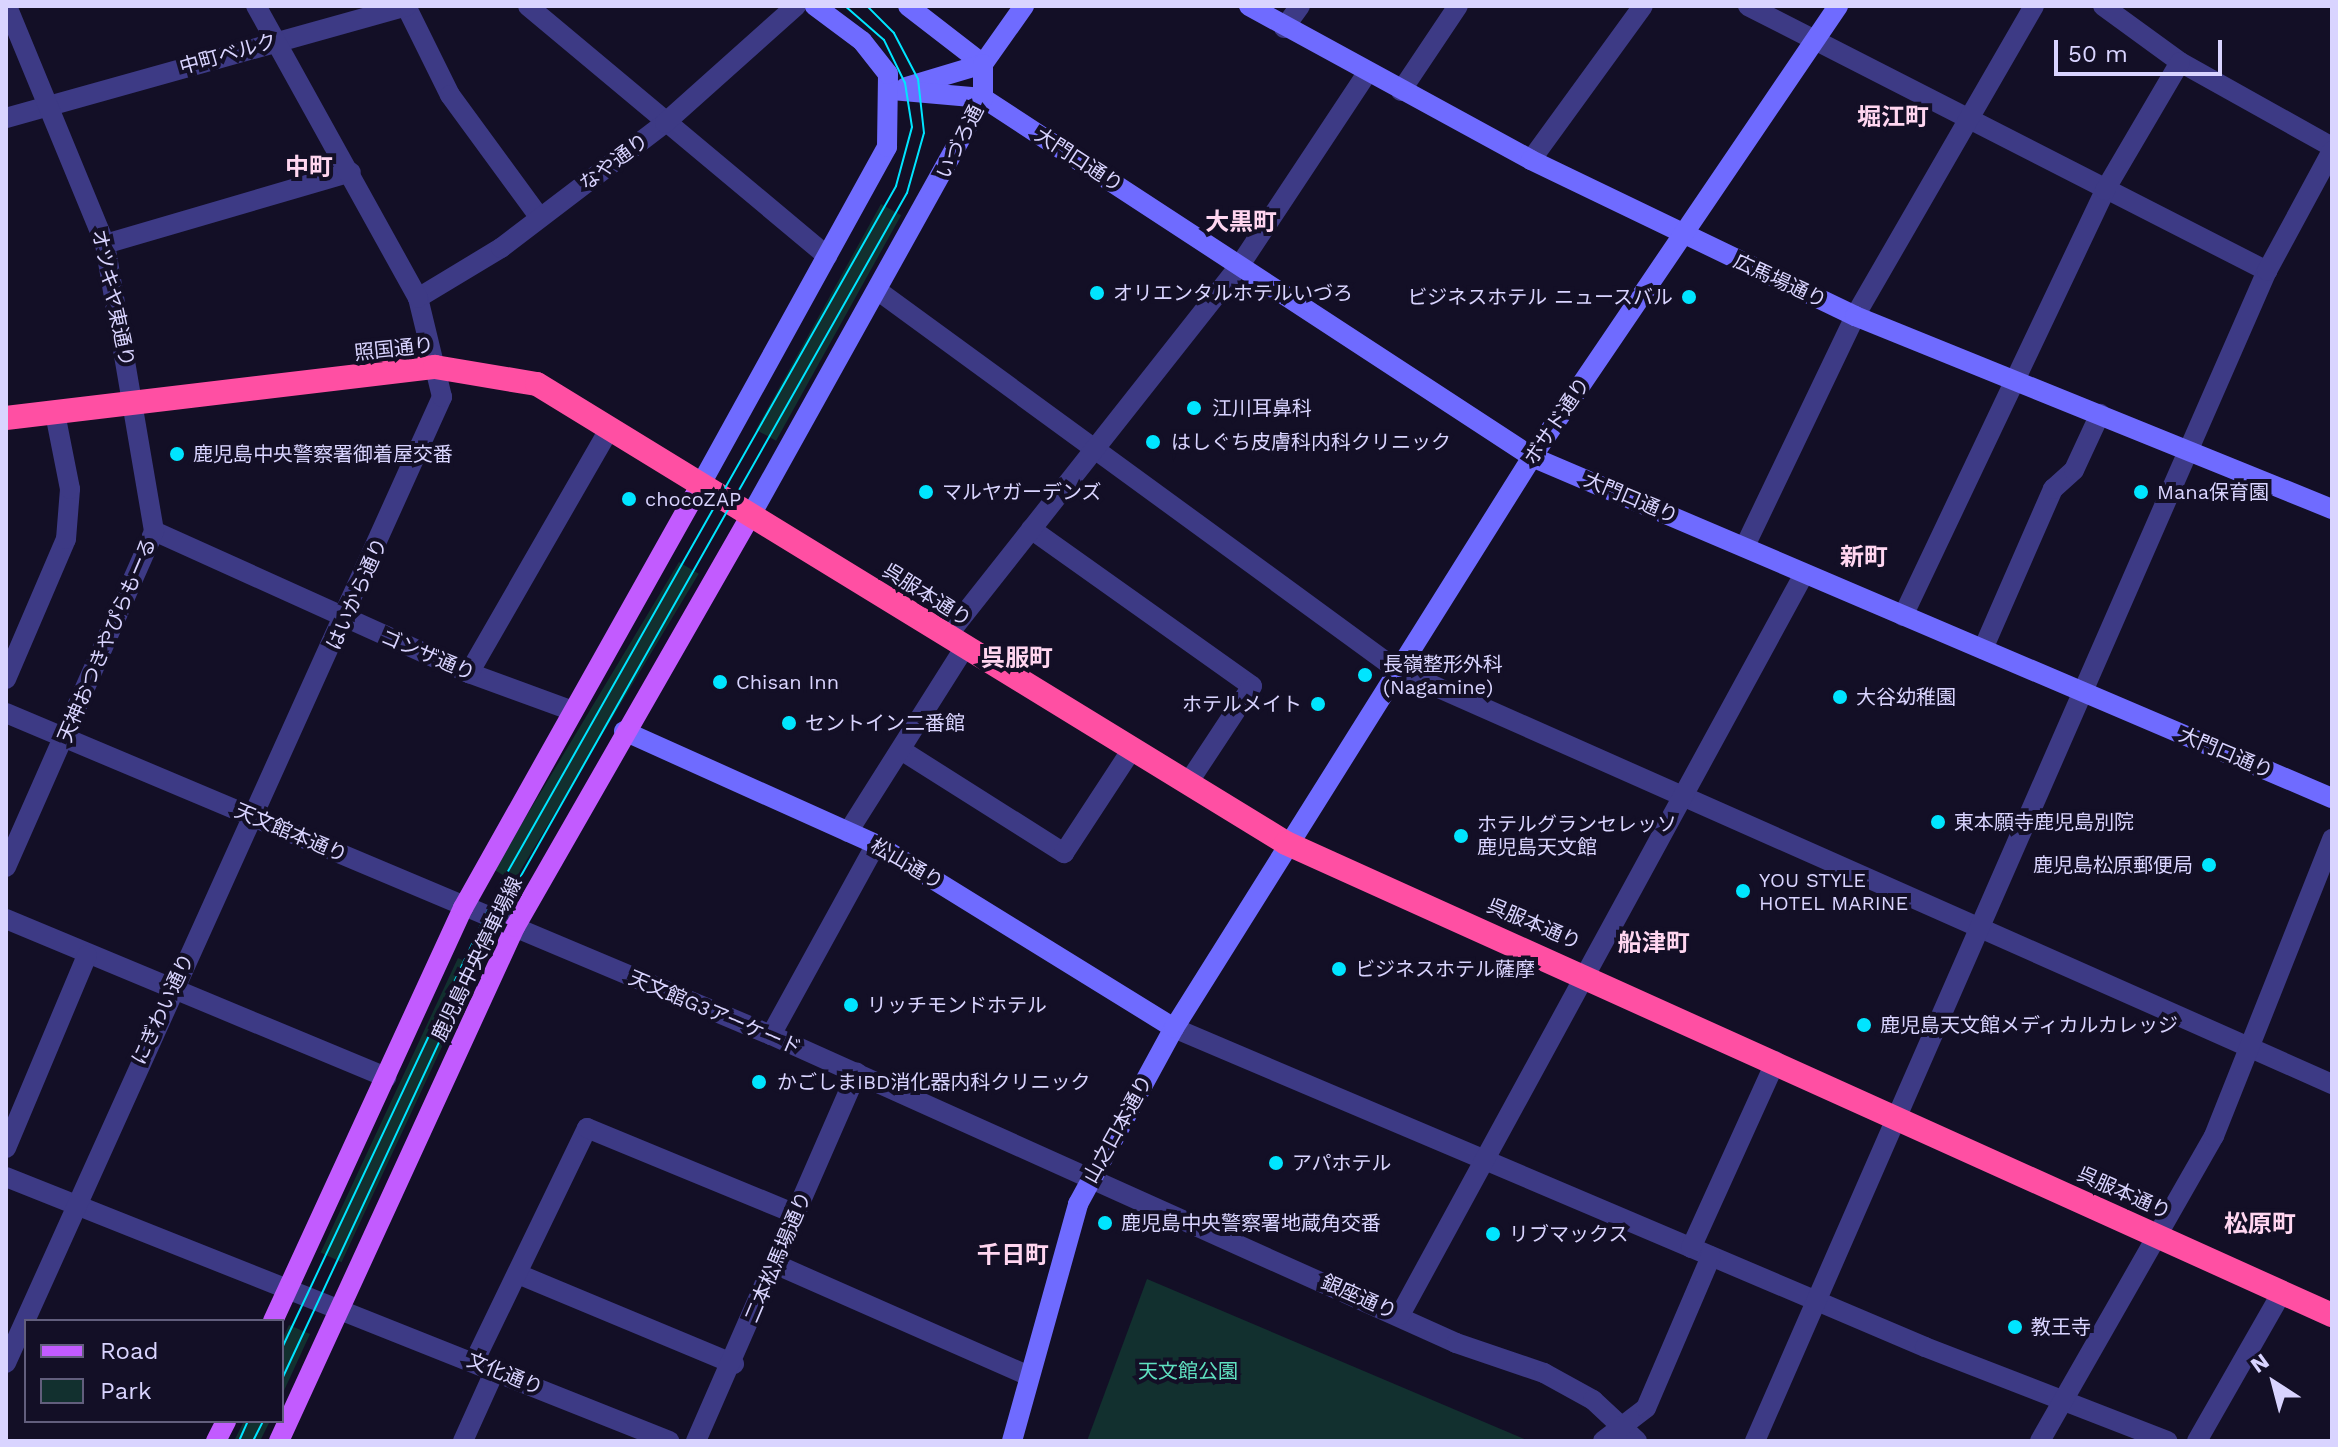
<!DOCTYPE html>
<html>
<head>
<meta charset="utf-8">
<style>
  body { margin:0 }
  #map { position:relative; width:2338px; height:1447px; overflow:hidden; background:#130f26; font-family:"Work Sans","Noto Sans JP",sans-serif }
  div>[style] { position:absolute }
  .green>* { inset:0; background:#12302f; transform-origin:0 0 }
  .street>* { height:20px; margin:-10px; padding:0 10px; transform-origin:10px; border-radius:10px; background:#3d3a85 }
  .secondary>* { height:20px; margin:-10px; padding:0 10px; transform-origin:10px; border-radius:10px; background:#6f6bff }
  .primary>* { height:20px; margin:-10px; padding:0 10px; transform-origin:10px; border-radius:10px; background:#c25bff }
  .highway>* { height:24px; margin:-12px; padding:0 12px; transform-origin:12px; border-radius:12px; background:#ff4fa3 }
  .tram>* { height:2px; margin:-1px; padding:0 1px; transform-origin:1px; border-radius:1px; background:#00e5ff }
  .dots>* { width:22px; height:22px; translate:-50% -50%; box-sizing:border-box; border:4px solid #130f26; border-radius:50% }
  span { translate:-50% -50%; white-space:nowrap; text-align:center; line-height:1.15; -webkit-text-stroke:8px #130f26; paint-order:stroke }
  .street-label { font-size:20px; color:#d9d4ff }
  .poi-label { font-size:20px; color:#d9d4ff }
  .left { translate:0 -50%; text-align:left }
  .right { translate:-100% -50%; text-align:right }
  .park-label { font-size:20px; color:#5fe0c0 }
  .quarter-label { font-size:24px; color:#ffd6f0; font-weight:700 }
  .frame { position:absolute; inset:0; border:8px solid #d9d4ff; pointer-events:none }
  .legend { position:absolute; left:24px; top:1319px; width:260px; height:104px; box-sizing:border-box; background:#130f26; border:2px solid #625e7d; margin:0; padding:10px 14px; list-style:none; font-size:24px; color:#d9d4ff }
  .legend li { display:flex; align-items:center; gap:16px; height:40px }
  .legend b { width:40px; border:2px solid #625e7d }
  .north { position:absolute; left:2234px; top:1343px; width:80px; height:80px; -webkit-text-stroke:6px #130f26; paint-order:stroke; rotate:324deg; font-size:22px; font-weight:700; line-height:32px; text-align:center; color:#d9d4ff }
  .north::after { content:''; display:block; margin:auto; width:28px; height:36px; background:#d9d4ff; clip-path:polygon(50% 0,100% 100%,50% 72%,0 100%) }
  .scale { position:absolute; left:2054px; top:40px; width:168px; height:36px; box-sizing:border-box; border:4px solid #d9d4ff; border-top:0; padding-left:10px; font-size:24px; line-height:28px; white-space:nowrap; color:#d9d4ff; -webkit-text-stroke:6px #130f26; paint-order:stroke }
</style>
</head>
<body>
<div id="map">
  <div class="green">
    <div style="left:881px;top:204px;width:23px;height:258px;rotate:29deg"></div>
    <div style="left:679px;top:562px;width:23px;height:359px;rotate:31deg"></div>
    <div style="left:458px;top:958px;width:23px;height:325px;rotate:25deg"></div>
    <div style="clip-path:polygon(1147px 1279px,1529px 1441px,1087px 1441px)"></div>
    <div style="clip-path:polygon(289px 1325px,310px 1334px,282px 1395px,282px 1340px)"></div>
    <div style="clip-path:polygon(244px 1421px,270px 1421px,260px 1441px,234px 1441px)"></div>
  </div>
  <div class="street">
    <div style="left:406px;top:6px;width:99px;rotate:63.7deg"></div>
    <div style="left:450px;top:95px;width:152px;rotate:53.8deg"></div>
    <div style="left:528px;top:6px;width:390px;rotate:39.9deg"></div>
    <div style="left:1748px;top:6px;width:583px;rotate:27.05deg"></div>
    <div style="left:2103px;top:6px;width:95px;rotate:36deg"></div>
    <div style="left:2180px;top:62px;width:174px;rotate:29.2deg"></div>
    <div style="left:1284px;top:28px;width:27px;rotate:-54deg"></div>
    <div style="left:1401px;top:91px;width:102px;rotate:-56.2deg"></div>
    <div style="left:6px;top:118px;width:416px;rotate:-15.6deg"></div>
    <div style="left:1531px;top:160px;width:190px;rotate:-54deg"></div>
    <div style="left:105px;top:244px;width:256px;rotate:-16.3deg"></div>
    <div style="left:877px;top:290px;width:643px;rotate:36.14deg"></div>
    <div style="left:1396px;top:669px;width:1024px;rotate:23.91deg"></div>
    <div style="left:418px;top:298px;width:97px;rotate:-31.1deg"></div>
    <div style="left:501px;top:248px;width:206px;rotate:-37.3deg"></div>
    <div style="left:665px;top:123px;width:176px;rotate:-41.8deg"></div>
    <div style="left:1031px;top:529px;width:271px;rotate:35.4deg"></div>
    <div style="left:1252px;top:686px;width:116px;rotate:123.4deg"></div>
    <div style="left:154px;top:531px;width:346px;rotate:24.3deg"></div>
    <div style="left:469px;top:673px;width:111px;rotate:20.1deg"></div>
    <div style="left:1745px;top:546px;width:255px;rotate:-64.4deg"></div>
    <div style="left:1855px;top:316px;width:358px;rotate:-60deg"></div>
    <div style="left:1903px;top:616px;width:471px;rotate:-64.6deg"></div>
    <div style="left:2105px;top:190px;width:148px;rotate:-59.6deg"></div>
    <div style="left:947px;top:636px;width:473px;rotate:-51.7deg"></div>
    <div style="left:1240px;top:265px;width:230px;rotate:-56.5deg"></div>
    <div style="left:1983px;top:649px;width:175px;rotate:-66.4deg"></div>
    <div style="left:2053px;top:489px;width:28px;rotate:-42deg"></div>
    <div style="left:2074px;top:470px;width:62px;rotate:-65.1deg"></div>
    <div style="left:469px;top:673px;width:283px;rotate:-60.1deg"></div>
    <div style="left:6px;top:679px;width:152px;rotate:-66.8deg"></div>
    <div style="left:66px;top:539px;width:50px;rotate:-85.4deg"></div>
    <div style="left:70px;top:489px;width:77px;rotate:-101.2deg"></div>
    <div style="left:6px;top:713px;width:830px;rotate:22.83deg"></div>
    <div style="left:771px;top:1035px;width:751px;rotate:24.21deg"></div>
    <div style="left:1456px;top:1343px;width:93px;rotate:18.8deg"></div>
    <div style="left:1544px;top:1373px;width:56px;rotate:28.9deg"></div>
    <div style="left:1593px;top:1400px;width:60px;rotate:43deg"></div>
    <div style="left:901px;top:750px;width:193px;rotate:32.3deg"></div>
    <div style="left:1064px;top:853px;width:124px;rotate:-56.8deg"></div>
    <div style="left:848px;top:832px;width:219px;rotate:-57.7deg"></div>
    <div style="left:6px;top:867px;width:367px;rotate:-66.2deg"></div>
    <div style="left:154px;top:531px;width:291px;rotate:-99.7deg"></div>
    <div style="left:105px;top:244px;width:257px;rotate:-112.4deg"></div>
    <div style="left:6px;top:919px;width:412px;rotate:22.6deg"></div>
    <div style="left:1174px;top:1028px;width:816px;rotate:23.01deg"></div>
    <div style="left:1925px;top:1347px;width:260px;rotate:21.2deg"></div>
    <div style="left:771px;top:1035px;width:218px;rotate:-61.2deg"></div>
    <div style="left:6px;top:1148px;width:209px;rotate:-67.2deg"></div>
    <div style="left:6px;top:1177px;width:714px;rotate:21.71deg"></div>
    <div style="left:1691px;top:1248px;width:205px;rotate:-65.6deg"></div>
    <div style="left:775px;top:1264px;width:278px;rotate:23.8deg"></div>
    <div style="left:518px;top:1274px;width:234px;rotate:22.6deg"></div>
    <div style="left:1400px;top:1315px;width:844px;rotate:-61.4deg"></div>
    <div style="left:474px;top:1362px;width:260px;rotate:-64.2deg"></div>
    <div style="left:587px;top:1128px;width:226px;rotate:22.4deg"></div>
    <div style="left:6px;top:1363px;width:1060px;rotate:-65.71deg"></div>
    <div style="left:442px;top:397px;width:102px;rotate:-103.6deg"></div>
    <div style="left:418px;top:298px;width:334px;rotate:-119deg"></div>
    <div style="left:463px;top:1441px;width:78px;rotate:-65.7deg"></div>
    <div style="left:696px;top:1441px;width:402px;rotate:-66.4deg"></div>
    <div style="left:1603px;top:1441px;width:54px;rotate:-37.5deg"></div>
    <div style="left:1646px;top:1408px;width:165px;rotate:-66.8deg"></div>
    <div style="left:1755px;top:1441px;width:1277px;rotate:-66.37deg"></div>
    <div style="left:2267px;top:271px;width:136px;rotate:-61.6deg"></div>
    <div style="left:2040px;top:1441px;width:351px;rotate:-60.3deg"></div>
    <div style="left:2214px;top:1136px;width:320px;rotate:-68.3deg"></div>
    <div style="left:2197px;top:1441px;width:172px;rotate:-60.3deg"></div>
  </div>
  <div class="secondary">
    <div style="left:908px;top:6px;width:95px;rotate:37.7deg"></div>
    <div style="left:1249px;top:6px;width:321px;rotate:28.6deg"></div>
    <div style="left:1531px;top:160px;width:360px;rotate:25.7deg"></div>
    <div style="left:1855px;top:316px;width:515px;rotate:22.03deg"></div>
    <div style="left:983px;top:64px;width:71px;rotate:-54.7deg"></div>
    <div style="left:906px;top:87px;width:80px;rotate:-16.6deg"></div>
    <div style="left:892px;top:90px;width:91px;rotate:5deg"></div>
    <div style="left:983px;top:98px;width:656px;rotate:33.18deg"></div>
    <div style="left:1532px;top:457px;width:870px;rotate:23.09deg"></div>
    <div style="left:701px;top:484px;width:385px;rotate:-61.1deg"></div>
    <div style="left:887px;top:147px;width:73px;rotate:-89.2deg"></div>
    <div style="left:888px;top:74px;width:42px;rotate:-128.2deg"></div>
    <div style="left:862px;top:41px;width:59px;rotate:-143.3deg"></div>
    <div style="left:751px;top:515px;width:477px;rotate:-60.9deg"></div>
    <div style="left:983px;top:98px;width:34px;rotate:-90deg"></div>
    <div style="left:624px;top:731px;width:276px;rotate:24.2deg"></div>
    <div style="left:876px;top:844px;width:350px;rotate:31.7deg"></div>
    <div style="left:1012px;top:1441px;width:246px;rotate:-74.4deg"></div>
    <div style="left:1078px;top:1204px;width:200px;rotate:-61.4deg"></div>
    <div style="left:1174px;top:1028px;width:674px;rotate:-57.91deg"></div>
    <div style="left:1532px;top:457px;width:545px;rotate:-55.84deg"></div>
  </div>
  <div class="primary">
    <div style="left:273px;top:1321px;width:455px;rotate:-65.3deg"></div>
    <div style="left:463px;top:908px;width:486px;rotate:-60.7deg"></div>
    <div style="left:216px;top:1441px;width:22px;rotate:-63deg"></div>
    <div style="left:279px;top:1441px;width:566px;rotate:-65.34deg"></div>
    <div style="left:515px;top:927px;width:475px;rotate:-60.2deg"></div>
  </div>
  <div class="highway">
    <div style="left:6px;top:418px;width:432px;rotate:-6.8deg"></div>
    <div style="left:435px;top:367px;width:103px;rotate:9.5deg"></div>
    <div style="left:537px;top:384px;width:878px;rotate:31.5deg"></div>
    <div style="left:1286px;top:843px;width:1148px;rotate:24.29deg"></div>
  </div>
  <div class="tram">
    <div style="left:282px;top:1348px;width:507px;rotate:-64.8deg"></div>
    <div style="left:498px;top:889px;width:808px;rotate:-60.48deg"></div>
    <div style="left:896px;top:186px;width:61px;rotate:-74.8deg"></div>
    <div style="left:912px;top:127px;width:45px;rotate:-99deg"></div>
    <div style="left:905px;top:83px;width:48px;rotate:-116deg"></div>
    <div style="left:884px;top:40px;width:52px;rotate:-138.9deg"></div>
    <div style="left:282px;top:1379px;width:506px;rotate:-65deg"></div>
    <div style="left:496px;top:920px;width:835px;rotate:-60.52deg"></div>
    <div style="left:907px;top:193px;width:62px;rotate:-74.2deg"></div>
    <div style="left:924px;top:133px;width:54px;rotate:-96.3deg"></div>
    <div style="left:918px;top:79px;width:52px;rotate:-117.6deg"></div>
    <div style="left:894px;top:33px;width:38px;rotate:-135deg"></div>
    <div style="left:239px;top:1441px;width:22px;rotate:-66deg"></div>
    <div style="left:253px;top:1441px;width:22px;rotate:-63deg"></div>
  </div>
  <div class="dots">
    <div style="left:1097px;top:293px;background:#00e5ff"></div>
    <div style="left:1689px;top:297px;background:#00e5ff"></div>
    <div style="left:1194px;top:408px;background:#00e5ff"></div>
    <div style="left:1153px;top:442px;background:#00e5ff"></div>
    <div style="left:177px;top:454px;background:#00e5ff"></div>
    <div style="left:926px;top:492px;background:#00e5ff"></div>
    <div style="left:2141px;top:492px;background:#00e5ff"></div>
    <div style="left:629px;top:499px;background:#00e5ff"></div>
    <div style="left:1365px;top:675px;background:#00e5ff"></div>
    <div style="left:720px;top:682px;background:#00e5ff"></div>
    <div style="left:1840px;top:697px;background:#00e5ff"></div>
    <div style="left:1318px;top:704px;background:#00e5ff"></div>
    <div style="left:789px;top:723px;background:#00e5ff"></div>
    <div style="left:1938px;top:822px;background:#00e5ff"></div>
    <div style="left:1461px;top:836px;background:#00e5ff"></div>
    <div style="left:2209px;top:865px;background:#00e5ff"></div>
    <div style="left:1743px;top:891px;background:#00e5ff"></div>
    <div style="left:1339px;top:969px;background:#00e5ff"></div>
    <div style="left:851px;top:1005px;background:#00e5ff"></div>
    <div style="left:1864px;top:1025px;background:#00e5ff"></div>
    <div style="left:759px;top:1082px;background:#00e5ff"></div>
    <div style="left:1276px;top:1163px;background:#00e5ff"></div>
    <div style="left:1105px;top:1223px;background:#00e5ff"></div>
    <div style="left:1493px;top:1234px;background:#00e5ff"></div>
    <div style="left:2015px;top:1327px;background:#00e5ff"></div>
  </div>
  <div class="street-label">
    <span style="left:228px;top:54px;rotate:-16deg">中町ベルク</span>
    <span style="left:960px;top:142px;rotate:-63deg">いづろ通</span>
    <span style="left:1079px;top:160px;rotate:33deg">大門口通り</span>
    <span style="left:614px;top:162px;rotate:-37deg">なや通り</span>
    <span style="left:1780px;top:281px;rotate:25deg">広馬場通り</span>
    <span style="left:113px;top:298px;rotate:78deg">オツキヤ東通り</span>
    <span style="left:394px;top:349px;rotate:-6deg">照国通り</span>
    <span style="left:1557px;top:421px;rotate:-56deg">ボサド通り</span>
    <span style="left:1631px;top:498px;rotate:23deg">大門口通り</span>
    <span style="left:357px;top:594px;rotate:-66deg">はいから通り</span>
    <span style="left:927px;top:595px;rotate:32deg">呉服本通り</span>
    <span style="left:107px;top:640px;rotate:-67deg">天神おつきやぴらもーる</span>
    <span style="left:428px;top:655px;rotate:23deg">ゴンザ通り</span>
    <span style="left:2226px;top:753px;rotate:23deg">大門口通り</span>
    <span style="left:291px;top:833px;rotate:23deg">天文館本通り</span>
    <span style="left:907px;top:864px;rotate:30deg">松山通り</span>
    <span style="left:1534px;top:924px;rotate:23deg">呉服本通り</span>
    <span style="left:477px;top:959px;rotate:-64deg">鹿児島中央停車場線</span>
    <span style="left:163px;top:1009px;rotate:-65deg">にぎわい通り</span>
    <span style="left:715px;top:1013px;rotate:23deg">天文館G3アーケード</span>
    <span style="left:1118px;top:1129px;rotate:-61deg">山之口本通り</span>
    <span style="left:2124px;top:1193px;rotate:24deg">呉服本通り</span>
    <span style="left:778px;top:1257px;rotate:-67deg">二本松馬場通り</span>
    <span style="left:1359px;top:1297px;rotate:24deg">銀座通り</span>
    <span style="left:505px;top:1374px;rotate:22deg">文化通り</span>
  </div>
  <div class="poi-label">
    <span class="left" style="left:1113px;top:293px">オリエンタルホテルいづろ</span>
    <span class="right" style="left:1673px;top:297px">ビジネスホテル ニュースバル</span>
    <span class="left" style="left:1212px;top:408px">江川耳鼻科</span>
    <span class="left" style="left:1171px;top:442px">はしぐち皮膚科内科クリニック</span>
    <span class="left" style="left:193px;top:454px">鹿児島中央警察署御着屋交番</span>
    <span class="left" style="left:942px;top:492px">マルヤガーデンズ</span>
    <span class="left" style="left:2157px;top:492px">Mana保育園</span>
    <span class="left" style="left:645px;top:499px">chocoZAP</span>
    <span class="left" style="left:1383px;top:676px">長嶺整形外科<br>(Nagamine)</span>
    <span class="left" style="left:736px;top:682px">Chisan Inn</span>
    <span class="left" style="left:1856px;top:697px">大谷幼稚園</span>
    <span class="right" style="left:1302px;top:704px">ホテルメイト</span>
    <span class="left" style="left:805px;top:723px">セントイン二番館</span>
    <span class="left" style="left:1954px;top:822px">東本願寺鹿児島別院</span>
    <span class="left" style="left:1477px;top:836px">ホテルグランセレッソ<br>鹿児島天文館</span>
    <span class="right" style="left:2193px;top:865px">鹿児島松原郵便局</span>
    <span class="left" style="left:1759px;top:892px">YOU STYLE<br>HOTEL MARINE</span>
    <span class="left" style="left:1355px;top:969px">ビジネスホテル薩摩</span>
    <span class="left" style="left:867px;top:1005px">リッチモンドホテル</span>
    <span class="left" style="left:1880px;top:1025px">鹿児島天文館メディカルカレッジ</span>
    <span class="left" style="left:777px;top:1082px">かごしまIBD消化器内科クリニック</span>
    <span class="left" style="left:1292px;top:1163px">アパホテル</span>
    <span class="left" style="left:1121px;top:1223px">鹿児島中央警察署地蔵角交番</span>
    <span class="left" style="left:1509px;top:1234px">リブマックス</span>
    <span class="left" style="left:2031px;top:1327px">教王寺</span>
  </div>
  <div class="park-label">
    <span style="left:1188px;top:1371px">天文館公園</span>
  </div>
  <div class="quarter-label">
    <span style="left:1893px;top:118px">堀江町</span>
    <span style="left:309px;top:168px">中町</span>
    <span style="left:1241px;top:223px">大黒町</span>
    <span style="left:1864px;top:558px">新町</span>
    <span style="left:1017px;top:659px">呉服町</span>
    <span style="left:1654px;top:944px">船津町</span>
    <span style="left:2260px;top:1225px">松原町</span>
    <span style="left:1013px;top:1256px">千日町</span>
  </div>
  <div class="frame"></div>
  <ul class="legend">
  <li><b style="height:10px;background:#c25bff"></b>Road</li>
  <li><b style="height:22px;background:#12302f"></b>Park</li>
  </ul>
  <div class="north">N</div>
  <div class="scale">50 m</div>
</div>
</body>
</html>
